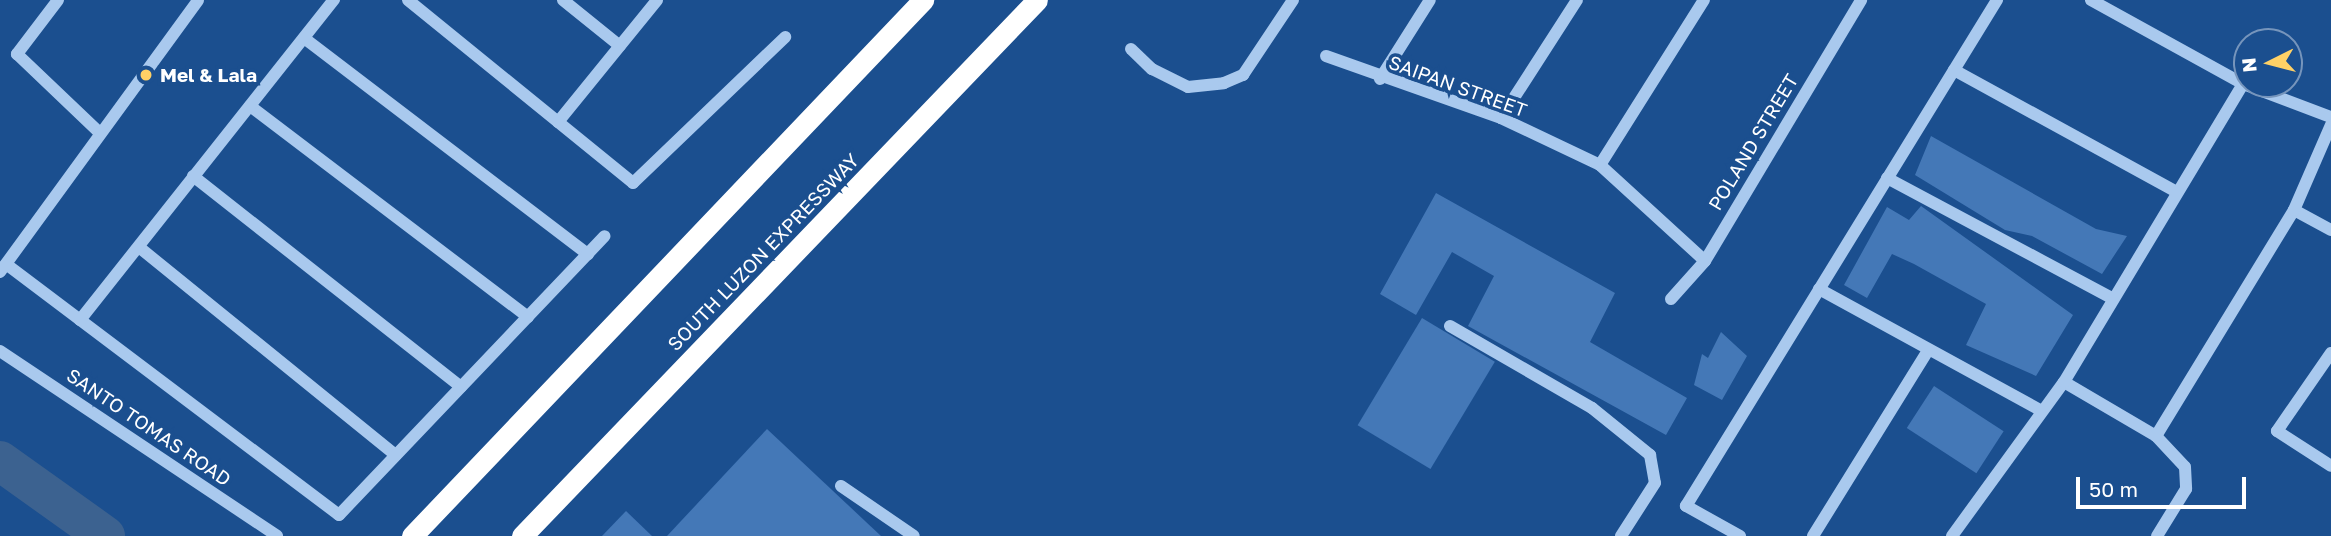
<!DOCTYPE html>
<html>
<head>
<meta charset="utf-8">
<style>
  body { margin:0 }
  #map { position:relative; width:2331px; height:536px; overflow:hidden; background:#1b4f8f; font-family:"Golos Text",sans-serif }
  div>[style] { position:absolute }
  .river>* { height:40px; margin:-20px; padding:0 20px; transform-origin:20px; border-radius:20px; background:#3c6290 }
  .building>* { inset:0; background:#4478b7; transform-origin:0 0 }
  .minor>* { height:12px; margin:-6px; padding:0 6px; transform-origin:6px; border-radius:6px; background:#a9c9ee }
  .highway>* { height:21px; margin:-10.5px; padding:0 10.5px; transform-origin:10.5px; border-radius:10.5px; background:#fff }
  .dots>* { width:19px; height:19px; translate:-50% -50%; box-sizing:border-box; border:4px solid #1b4f8f; border-radius:50% }
  span { translate:-50% -50%; white-space:nowrap; text-align:center; line-height:1.15; -webkit-text-stroke:7px #1b4f8f; paint-order:stroke }
  .poi-label { font-size:19px; color:#fff; font-weight:700 }
  .left { translate:0 -50%; text-align:left }
  .street-label { font-size:19px; color:#fff }
  .north { position:absolute; left:2233px; top:28px; width:70px; height:70px; box-sizing:border-box; background:#1b4f8f; border:2px solid #7695bc; border-radius:50%; rotate:264deg; font-size:19px; font-weight:700; line-height:28px; text-align:center; color:#fff }
  .north::after { content:''; display:block; margin:auto; width:24px; height:32px; background:#ffd166; clip-path:polygon(50% 0,100% 100%,50% 72%,0 100%) }
  .scale { position:absolute; left:2076px; top:477px; width:170px; height:32px; box-sizing:border-box; border:4px solid #fff; border-top:0; padding-left:9px; font-size:21px; line-height:24px; white-space:nowrap; color:#fff; -webkit-text-stroke:5px #1b4f8f; paint-order:stroke }
</style>
</head>
<body>
<div id="map">
  <div class="river">
    <div style="left:0;top:461px;width:129px;rotate:35.5deg"></div>
  </div>
  <div class="building">
    <div style="clip-path:polygon(1931px 136px,2096px 229px,2127px 236px,2102px 274px,2032px 236px,2005px 230px,1915px 175px)"></div>
    <div style="clip-path:polygon(1436px 193px,1615px 293px,1590px 342px,1687px 398px,1666px 435px,1468px 326px,1494px 276px,1452px 252px,1416px 315px,1380px 294px)"></div>
    <div style="clip-path:polygon(1921px 206px,2073px 315px,2036px 376px,1966px 345px,1986px 304px,1914px 264px,1892px 254px,1867px 298px,1844px 285px,1887px 207px,1909px 220px)"></div>
    <div style="left:1422px;top:318px;width:85px;height:125px;rotate:31deg"></div>
    <div style="clip-path:polygon(1721px 332px,1747px 356px,1722px 400px,1694px 385px,1702px 354px,1708px 358px)"></div>
    <div style="left:1934px;top:386px;width:83px;height:50px;rotate:33deg"></div>
    <div style="clip-path:polygon(767px 429px,881px 536px,667px 536px)"></div>
    <div style="clip-path:polygon(626px 511px,652px 536px,602px 536px)"></div>
  </div>
  <div class="minor">
    <div style="left:58px;top:0;width:68px;rotate:127.2deg"></div>
    <div style="left:17px;top:54px;width:115px;rotate:43.6deg"></div>
    <div style="left:408px;top:0;width:290px;rotate:39.1deg"></div>
    <div style="left:633px;top:183px;width:211px;rotate:-43.8deg"></div>
    <div style="left:563px;top:0;width:73px;rotate:38.9deg"></div>
    <div style="left:2091px;top:0;width:174px;rotate:28.9deg"></div>
    <div style="left:2243px;top:84px;width:94px;rotate:20.6deg"></div>
    <div style="left:304px;top:38px;width:357px;rotate:37.3deg"></div>
    <div style="left:1131px;top:49px;width:29px;rotate:44deg"></div>
    <div style="left:1152px;top:69px;width:40px;rotate:26.6deg"></div>
    <div style="left:1188px;top:87px;width:36px;rotate:-6deg"></div>
    <div style="left:1224px;top:83px;width:21px;rotate:-23deg"></div>
    <div style="left:1243px;top:75px;width:90px;rotate:-56.3deg"></div>
    <div style="left:1326px;top:56px;width:186px;rotate:19.5deg"></div>
    <div style="left:1501px;top:118px;width:110px;rotate:25.4deg"></div>
    <div style="left:1600px;top:165px;width:142px;rotate:42.4deg"></div>
    <div style="left:1954px;top:70px;width:254px;rotate:28.7deg"></div>
    <div style="left:1380px;top:79px;width:93px;rotate:-57.7deg"></div>
    <div style="left:250px;top:106px;width:349px;rotate:37.2deg"></div>
    <div style="left:1501px;top:118px;width:140px;rotate:-57.2deg"></div>
    <div style="left:558px;top:122px;width:157px;rotate:-50.9deg"></div>
    <div style="left:1600px;top:165px;width:195px;rotate:-57.8deg"></div>
    <div style="left:193px;top:176px;width:341px;rotate:38.2deg"></div>
    <div style="left:1887px;top:178px;width:255px;rotate:28.1deg"></div>
    <div style="left:2294px;top:210px;width:42px;rotate:28.4deg"></div>
    <div style="left:140px;top:248px;width:329px;rotate:39deg"></div>
    <div style="left:6px;top:264px;width:417px;rotate:37deg"></div>
    <div style="left:339px;top:515px;width:385px;rotate:-46.4deg"></div>
    <div style="left:0;top:272px;width:336px;rotate:-53.9deg"></div>
    <div style="left:1819px;top:289px;width:254px;rotate:28.7deg"></div>
    <div style="left:1671px;top:299px;width:51px;rotate:-48.2deg"></div>
    <div style="left:1705px;top:261px;width:304px;rotate:-59.1deg"></div>
    <div style="left:80px;top:320px;width:409px;rotate:-51.6deg"></div>
    <div style="left:1450px;top:326px;width:164px;rotate:30deg"></div>
    <div style="left:1592px;top:408px;width:75px;rotate:39deg"></div>
    <div style="left:1650px;top:455px;width:28px;rotate:80deg"></div>
    <div style="left:1655px;top:483px;width:63px;rotate:122.7deg"></div>
    <div style="left:0;top:351px;width:333px;rotate:33.7deg"></div>
    <div style="left:2331px;top:353px;width:95px;rotate:124.7deg"></div>
    <div style="left:2277px;top:431px;width:64px;rotate:32.9deg"></div>
    <div style="left:2064px;top:382px;width:107px;rotate:30.4deg"></div>
    <div style="left:2156px;top:436px;width:42px;rotate:46.9deg"></div>
    <div style="left:2185px;top:467px;width:22px;rotate:87deg"></div>
    <div style="left:2186px;top:489px;width:55px;rotate:121.7deg"></div>
    <div style="left:2156px;top:436px;width:265px;rotate:-58.6deg"></div>
    <div style="left:2294px;top:210px;width:93px;rotate:-66.5deg"></div>
    <div style="left:841px;top:486px;width:88px;rotate:34.4deg"></div>
    <div style="left:1740px;top:536px;width:62px;rotate:-150.9deg"></div>
    <div style="left:1686px;top:506px;width:594px;rotate:-58.42deg"></div>
    <div style="left:1813px;top:536px;width:216px;rotate:-58.2deg"></div>
    <div style="left:1952px;top:536px;width:190px;rotate:-54deg"></div>
    <div style="left:2064px;top:382px;width:348px;rotate:-59deg"></div>
  </div>
  <div class="highway">
    <div style="left:412px;top:536px;width:741px;rotate:-46.37deg"></div>
    <div style="left:522px;top:536px;width:743px;rotate:-46.14deg"></div>
  </div>
  <div class="dots">
    <div style="left:146px;top:75px;background:#ffd166"></div>
  </div>
  <div class="poi-label">
    <span class="left" style="left:160px;top:75px">Mel &amp; Lala</span>
  </div>
  <div class="street-label">
    <span style="left:1458px;top:86px;rotate:20deg">SAIPAN STREET</span>
    <span style="left:1753px;top:142px;rotate:-59deg">POLAND STREET</span>
    <span style="left:763px;top:252px;rotate:-46deg">SOUTH LUZON EXPRESSWAY</span>
    <span style="left:149px;top:427px;rotate:34deg">SANTO TOMAS ROAD</span>
  </div>
  <div class="north">N</div>
  <div class="scale">50 m</div>
</div>
</body>
</html>
